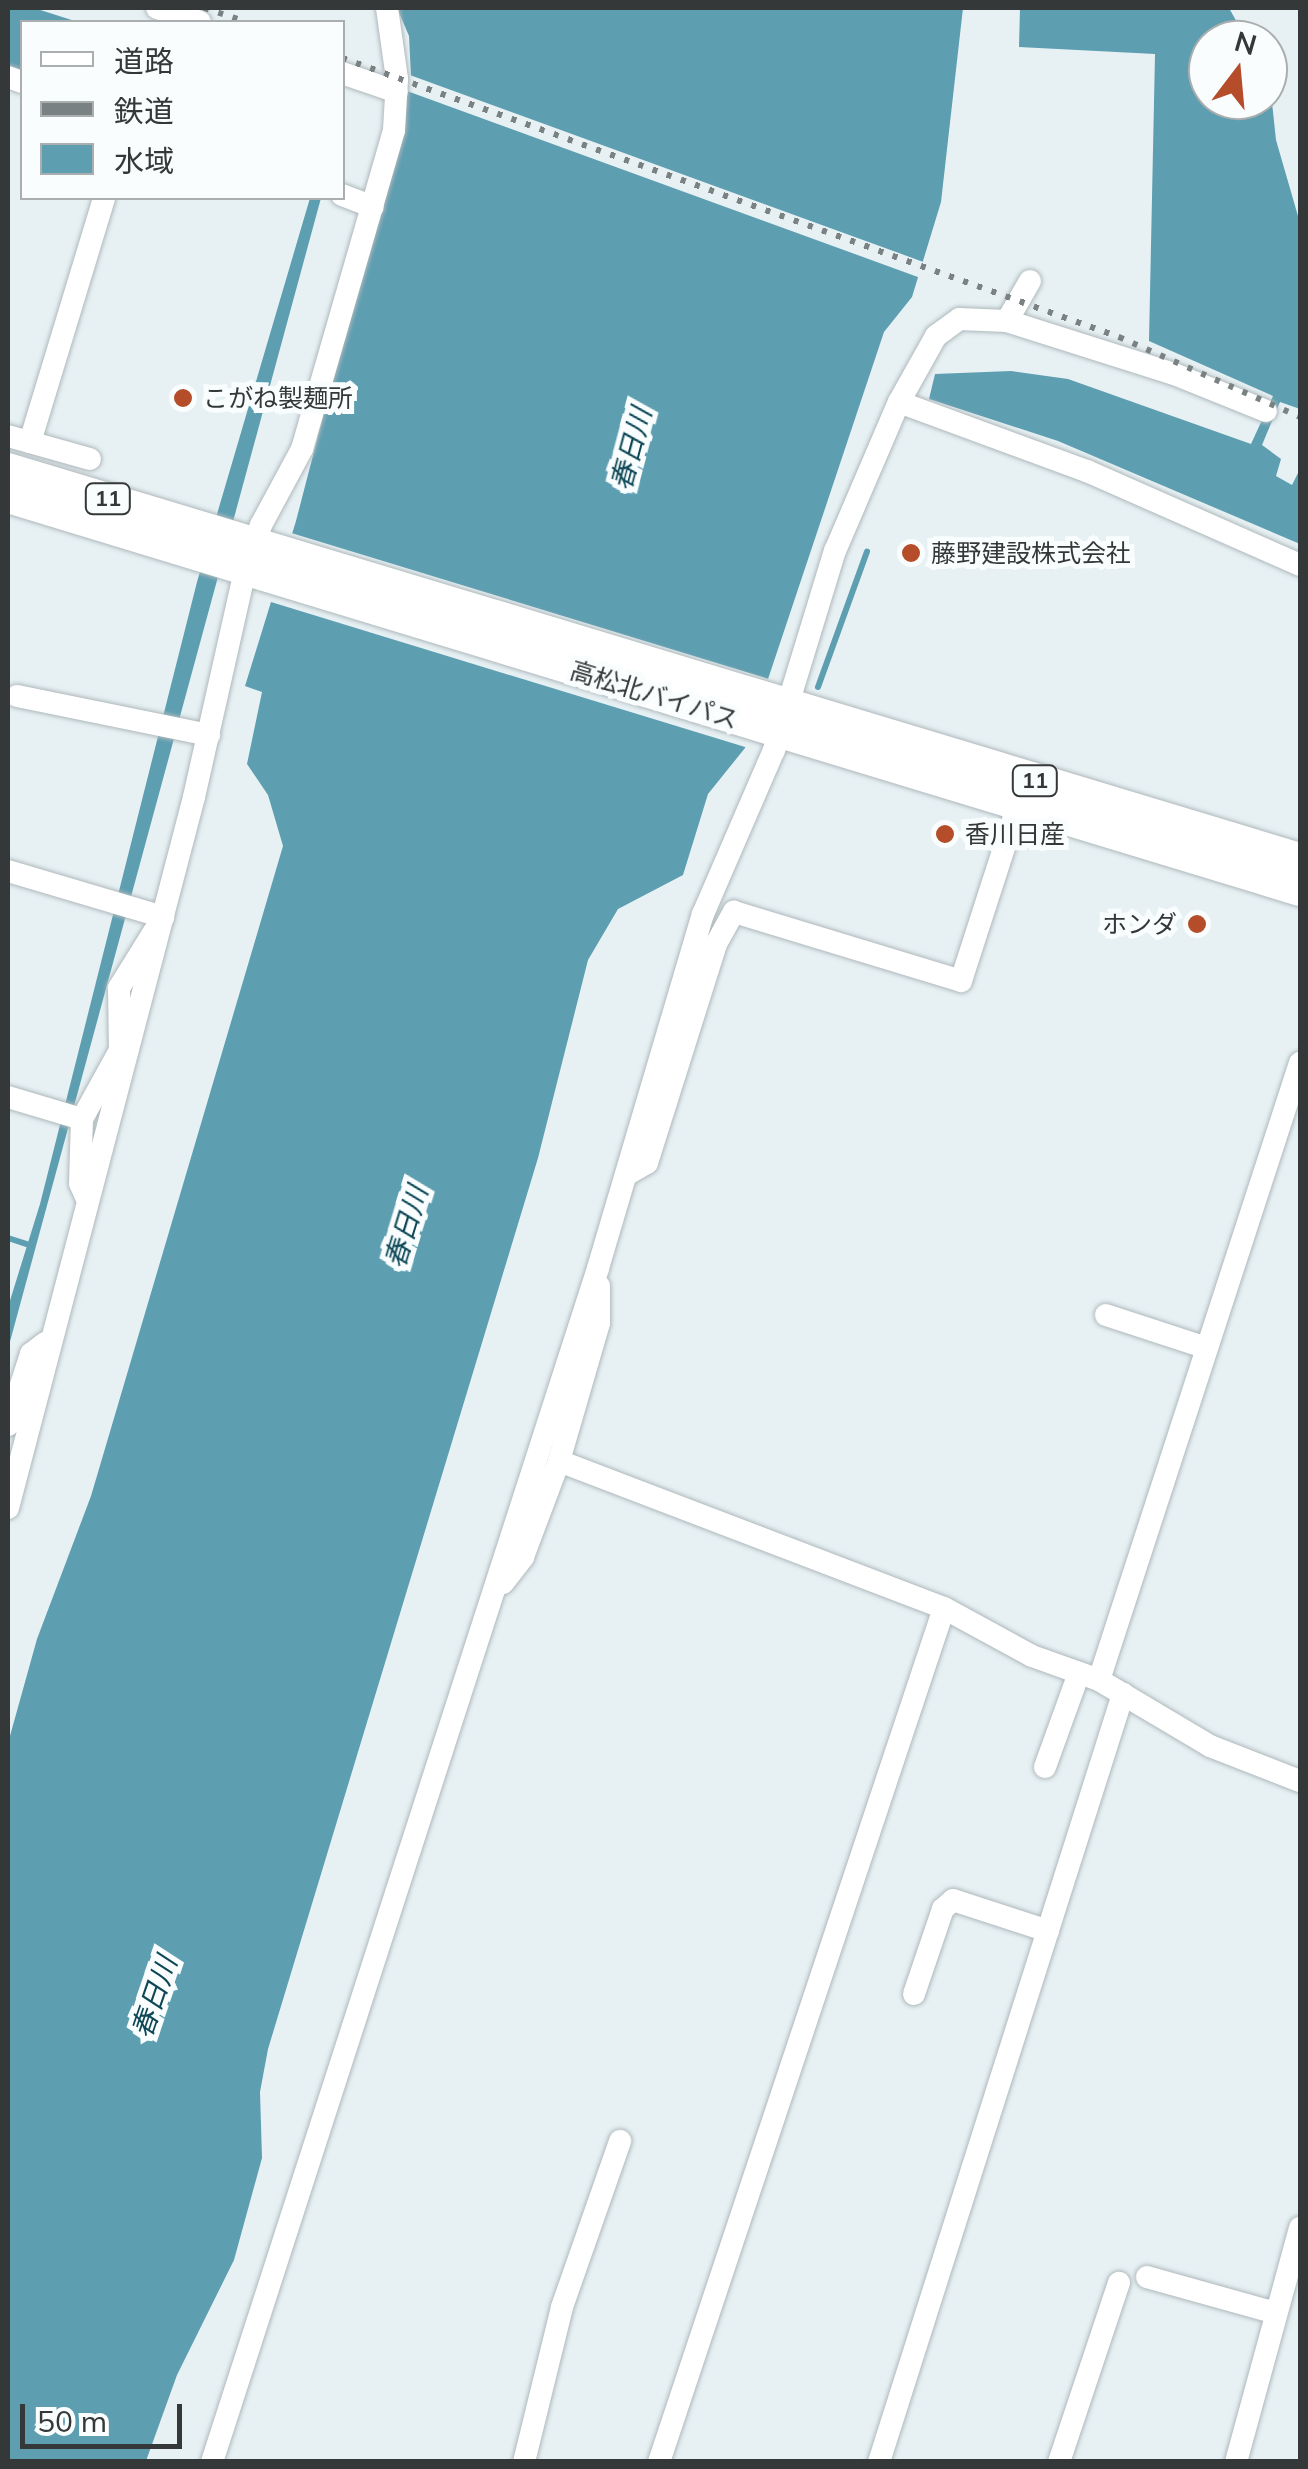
<!DOCTYPE html>
<html>
<head>
<meta charset="utf-8">
<style>
  body { margin:0 }
  #map { position:relative; width:1308px; height:2469px; overflow:hidden; background:#e7f1f4; font-family:Mulish,"Noto Sans JP",sans-serif }
  div>[style] { position:absolute }
  .water>* { inset:0; background:#5d9eb1 }
  .pier>* { inset:0; background:#e7f1f4; transform-origin:0 0 }
  .stream>* { height:6px; margin:-3px; padding:0 3px; transform-origin:3px; border-radius:3px; background:#5d9eb1 }
  .roads { filter:drop-shadow(0 0 2px #afb8bb) drop-shadow(0 0 2px #afb8bb) }
  .minor>* { height:22px; margin:-11px; padding:0 11px; transform-origin:11px; border-radius:11px; background:#fff }
  .highway>* { height:32px; margin:-16px; padding:0 16px; transform-origin:16px; border-radius:16px; background:#fff }
  .rail>* { height:6px; margin-top:-3px; transform-origin:0; background:repeating-linear-gradient(90deg,#7a8182 0 5px,transparent 0 15px) }
  .dots>* { width:28px; height:28px; translate:-50% -50%; box-sizing:border-box; border:5px solid #f9fdfe; border-radius:50% }
  span { translate:-50% -50%; white-space:nowrap; text-align:center; line-height:1.15; -webkit-text-stroke:10px #f9fdfe; paint-order:stroke }
  .shield-label span { padding:2px 8px; background:#f9fdfe; border:2px solid; border-radius:8px; -webkit-text-stroke-width:0 }
  .shield-label { font-size:22px; color:#343839; font-weight:700 }
  .poi-label { font-size:25px; color:#343839 }
  .left { translate:0 -50%; text-align:left }
  .right { translate:-100% -50%; text-align:right }
  .street-label { font-size:25px; color:#343839 }
  .water-label { font-size:28px; color:#0d4756; font-style:italic }
  .frame { position:absolute; inset:0; border:10px solid #343839; pointer-events:none }
  .legend { position:absolute; left:20px; top:20px; width:325px; height:180px; box-sizing:border-box; background:#f9fdfe; border:2px solid #aaaeaf; margin:0; padding:12px 18px; list-style:none; font-size:30px; color:#343839 }
  .legend li { display:flex; align-items:center; gap:20px; height:50px }
  .legend b { width:50px; border:2px solid #aaaeaf }
  .north { position:absolute; left:1188px; top:20px; width:100px; height:100px; box-sizing:border-box; background:#f9fdfe; border:2px solid #aaaeaf; border-radius:50%; rotate:16deg; font-size:28px; font-weight:700; line-height:40px; text-align:center; color:#343839 }
  .north::after { content:''; display:block; margin:auto; width:35px; height:45px; background:#b54d2a; clip-path:polygon(50% 0,100% 100%,50% 72%,0 100%) }
  .scale { position:absolute; left:20px; top:2404px; width:162px; height:45px; box-sizing:border-box; border:5px solid #343839; border-top:0; padding-left:12px; font-size:30px; line-height:35px; white-space:nowrap; color:#343839; -webkit-text-stroke:8px #f9fdfe; paint-order:stroke }
</style>
</head>
<body>
<div id="map">
  <div class="water">
    <div style="clip-path:polygon(8px 8px,34px 8px,78px 22px,22px 22px,22px 72px,8px 67px)"></div>
    <div style="clip-path:polygon(397px 8px,963px 8px,941px 202px,912px 297px,884px 332px,745px 748px,708px 794px,683px 875px,618px 909px,588px 960px,538px 1158px,268px 2049px,260px 2092px,262px 2158px,234px 2260px,177px 2375px,146px 2461px,8px 2461px,8px 1743px,37px 1639px,91px 1496px,283px 846px,268px 795px,247px 764px,262px 692px,245px 686px,296px 521px,411px 77px,409px 36px)"></div>
    <div style="clip-path:polygon(1020px 8px,1229px 8px,1247px 40px,1208px 40px,1208px 100px,1268px 100px,1268px 65px,1276px 140px,1300px 223px,1300px 409px,1280px 402px,1262px 445px,1281px 459px,1276px 476px,1292px 485px,1300px 469px,1300px 544px,1058px 441px,929px 399px,935px 374px,1011px 371px,1068px 379px,1251px 444px,1273px 396px,1149px 341px,1155px 54px,1019px 47px)"></div>
    <div style="clip-path:polygon(310px 198px,321px 198px,8px 1349px,8px 1307px,40px 1204px,197px 582px)"></div>
  </div>
  <div class="pier">
    <div style="left:407px;top:74px;width:556px;height:16px;rotate:20deg"></div>
    <div style="left:288px;top:532px;width:506px;height:72px;rotate:17deg"></div>
  </div>
  <div class="stream">
    <div style="left:818px;top:687px;width:144px;rotate:-70.1deg"></div>
    <div style="left:8px;top:1238px;width:23px;rotate:18deg"></div>
  </div>
  <div class="roads">
    <div class="minor">
      <div style="left:157px;top:8px;width:45px;rotate:18deg"></div>
      <div style="left:342px;top:73px;width:58px;rotate:19.1deg"></div>
      <div style="left:8px;top:77px;width:15px;rotate:20deg"></div>
      <div style="left:342px;top:195px;width:33px;rotate:21deg"></div>
      <div style="left:1007px;top:321px;width:46px;rotate:-60.1deg"></div>
      <div style="left:899px;top:402px;width:200px;rotate:20.2deg"></div>
      <div style="left:1087px;top:471px;width:233px;rotate:23.8deg"></div>
      <div style="left:8px;top:436px;width:85px;rotate:15.7deg"></div>
      <div style="left:30px;top:442px;width:255px;rotate:-73.1deg"></div>
      <div style="left:17px;top:696px;width:196px;rotate:11.5deg"></div>
      <div style="left:8px;top:871px;width:162px;rotate:16.5deg"></div>
      <div style="left:163px;top:917px;width:84px;rotate:121.8deg"></div>
      <div style="left:119px;top:988px;width:62px;rotate:89.1deg"></div>
      <div style="left:8px;top:1097px;width:77px;rotate:16.6deg"></div>
      <div style="left:626px;top:1175px;width:24px;rotate:-30deg"></div>
      <div style="left:647px;top:1163px;width:230px;rotate:-72.5deg"></div>
      <div style="left:716px;top:944px;width:37px;rotate:-61deg"></div>
      <div style="left:734px;top:912px;width:237px;rotate:16.9deg"></div>
      <div style="left:961px;top:981px;width:182px;rotate:-72.1deg"></div>
      <div style="left:87px;top:1199px;width:17px;rotate:-114deg"></div>
      <div style="left:80px;top:1183px;width:64px;rotate:-88.2deg"></div>
      <div style="left:82px;top:1119px;width:77px;rotate:-61.1deg"></div>
      <div style="left:1106px;top:1315px;width:106px;rotate:18.1deg"></div>
      <div style="left:8px;top:1425px;width:75px;rotate:-72.1deg"></div>
      <div style="left:31px;top:1354px;width:18px;rotate:-38deg"></div>
      <div style="left:559px;top:1461px;width:144px;rotate:-73.8deg"></div>
      <div style="left:599px;top:1323px;width:37px;rotate:-90deg"></div>
      <div style="left:8px;top:1508px;width:735px;rotate:-75.34deg"></div>
      <div style="left:194px;top:797px;width:233px;rotate:-77.3deg"></div>
      <div style="left:245px;top:570px;width:48px;rotate:-70.4deg"></div>
      <div style="left:261px;top:525px;width:86px;rotate:-61.7deg"></div>
      <div style="left:302px;top:449px;width:332px;rotate:-73.9deg"></div>
      <div style="left:394px;top:130px;width:51px;rotate:-86.6deg"></div>
      <div style="left:397px;top:79px;width:72px;rotate:-98deg"></div>
      <div style="left:503px;top:1583px;width:33px;rotate:-52deg"></div>
      <div style="left:523px;top:1557px;width:103px;rotate:-69.4deg"></div>
      <div style="left:559px;top:1461px;width:412px;rotate:20.9deg"></div>
      <div style="left:944px;top:1608px;width:100px;rotate:28.6deg"></div>
      <div style="left:1032px;top:1656px;width:71px;rotate:19.7deg"></div>
      <div style="left:1099px;top:1680px;width:129px;rotate:30.7deg"></div>
      <div style="left:1210px;top:1746px;width:97px;rotate:21.3deg"></div>
      <div style="left:1099px;top:1680px;width:649px;rotate:-71.96deg"></div>
      <div style="left:1045px;top:1767px;width:100px;rotate:-70.1deg"></div>
      <div style="left:914px;top:1994px;width:90px;rotate:-71.2deg"></div>
      <div style="left:943px;top:1909px;width:13px;rotate:-42deg"></div>
      <div style="left:953px;top:1900px;width:100px;rotate:18.1deg"></div>
      <div style="left:1147px;top:2277px;width:134px;rotate:15.6deg"></div>
      <div style="left:212px;top:2462px;width:1255px;rotate:-72.08deg"></div>
      <div style="left:598px;top:1268px;width:369px;rotate:-73.5deg"></div>
      <div style="left:703px;top:914px;width:179px;rotate:-66.6deg"></div>
      <div style="left:774px;top:750px;width:208px;rotate:-73deg"></div>
      <div style="left:835px;top:551px;width:162px;rotate:-66.8deg"></div>
      <div style="left:899px;top:402px;width:76px;rotate:-60.7deg"></div>
      <div style="left:936px;top:336px;width:29px;rotate:-36deg"></div>
      <div style="left:959px;top:319px;width:48px;rotate:2.4deg"></div>
      <div style="left:1007px;top:321px;width:175px;rotate:17.6deg"></div>
      <div style="left:1174px;top:374px;width:99px;rotate:21.9deg"></div>
      <div style="left:524px;top:2462px;width:160px;rotate:-76.2deg"></div>
      <div style="left:562px;top:2307px;width:176px;rotate:-70.7deg"></div>
      <div style="left:659px;top:2462px;width:900px;rotate:-71.54deg"></div>
      <div style="left:879px;top:2462px;width:806px;rotate:-72.37deg"></div>
      <div style="left:1059px;top:2462px;width:189px;rotate:-71.5deg"></div>
      <div style="left:1236px;top:2462px;width:243px;rotate:-74.7deg"></div>
    </div>
    <div class="highway">
      <div style="left:8px;top:469px;width:1350px;rotate:16.8deg"></div>
      <div style="left:8px;top:497px;width:1350px;rotate:16.92deg"></div>
    </div>
  </div>
  <div class="rail">
    <div style="left:204px;top:8px;width:45px;rotate:18deg"></div>
    <div style="left:342px;top:58px;width:826px;rotate:19.75deg"></div>
    <div style="left:1119px;top:337px;width:198px;rotate:23.8deg"></div>
  </div>
  <div class="dots">
    <div style="left:183px;top:398px;background:#b54d2a"></div>
    <div style="left:911px;top:553px;background:#b54d2a"></div>
    <div style="left:945px;top:834px;background:#b54d2a"></div>
    <div style="left:1197px;top:924px;background:#b54d2a"></div>
  </div>
  <div class="shield-label">
    <span style="left:108px;top:499px">11</span>
    <span style="left:1035px;top:781px">11</span>
  </div>
  <div class="poi-label">
    <span class="left" style="left:203px;top:398px">こがね製麺所</span>
    <span class="left" style="left:931px;top:553px">藤野建設株式会社</span>
    <span class="left" style="left:965px;top:834px">香川日産</span>
    <span class="right" style="left:1177px;top:924px">ホンダ</span>
  </div>
  <div class="street-label">
    <span style="left:654px;top:695px;rotate:17deg">高松北バイパス</span>
  </div>
  <div class="water-label">
    <span style="left:631px;top:449px;rotate:-75deg">春日川</span>
    <span style="left:406px;top:1227px;rotate:-73deg">春日川</span>
    <span style="left:154px;top:1997px;rotate:-71deg">春日川</span>
  </div>
  <div class="frame"></div>
  <ul class="legend">
  <li><b style="height:12px;background:#fff"></b>道路</li>
  <li><b style="height:12px;background:#7a8182"></b>鉄道</li>
  <li><b style="height:28px;background:#5d9eb1"></b>水域</li>
  </ul>
  <div class="north">N</div>
  <div class="scale">50 m</div>
</div>
</body>
</html>
